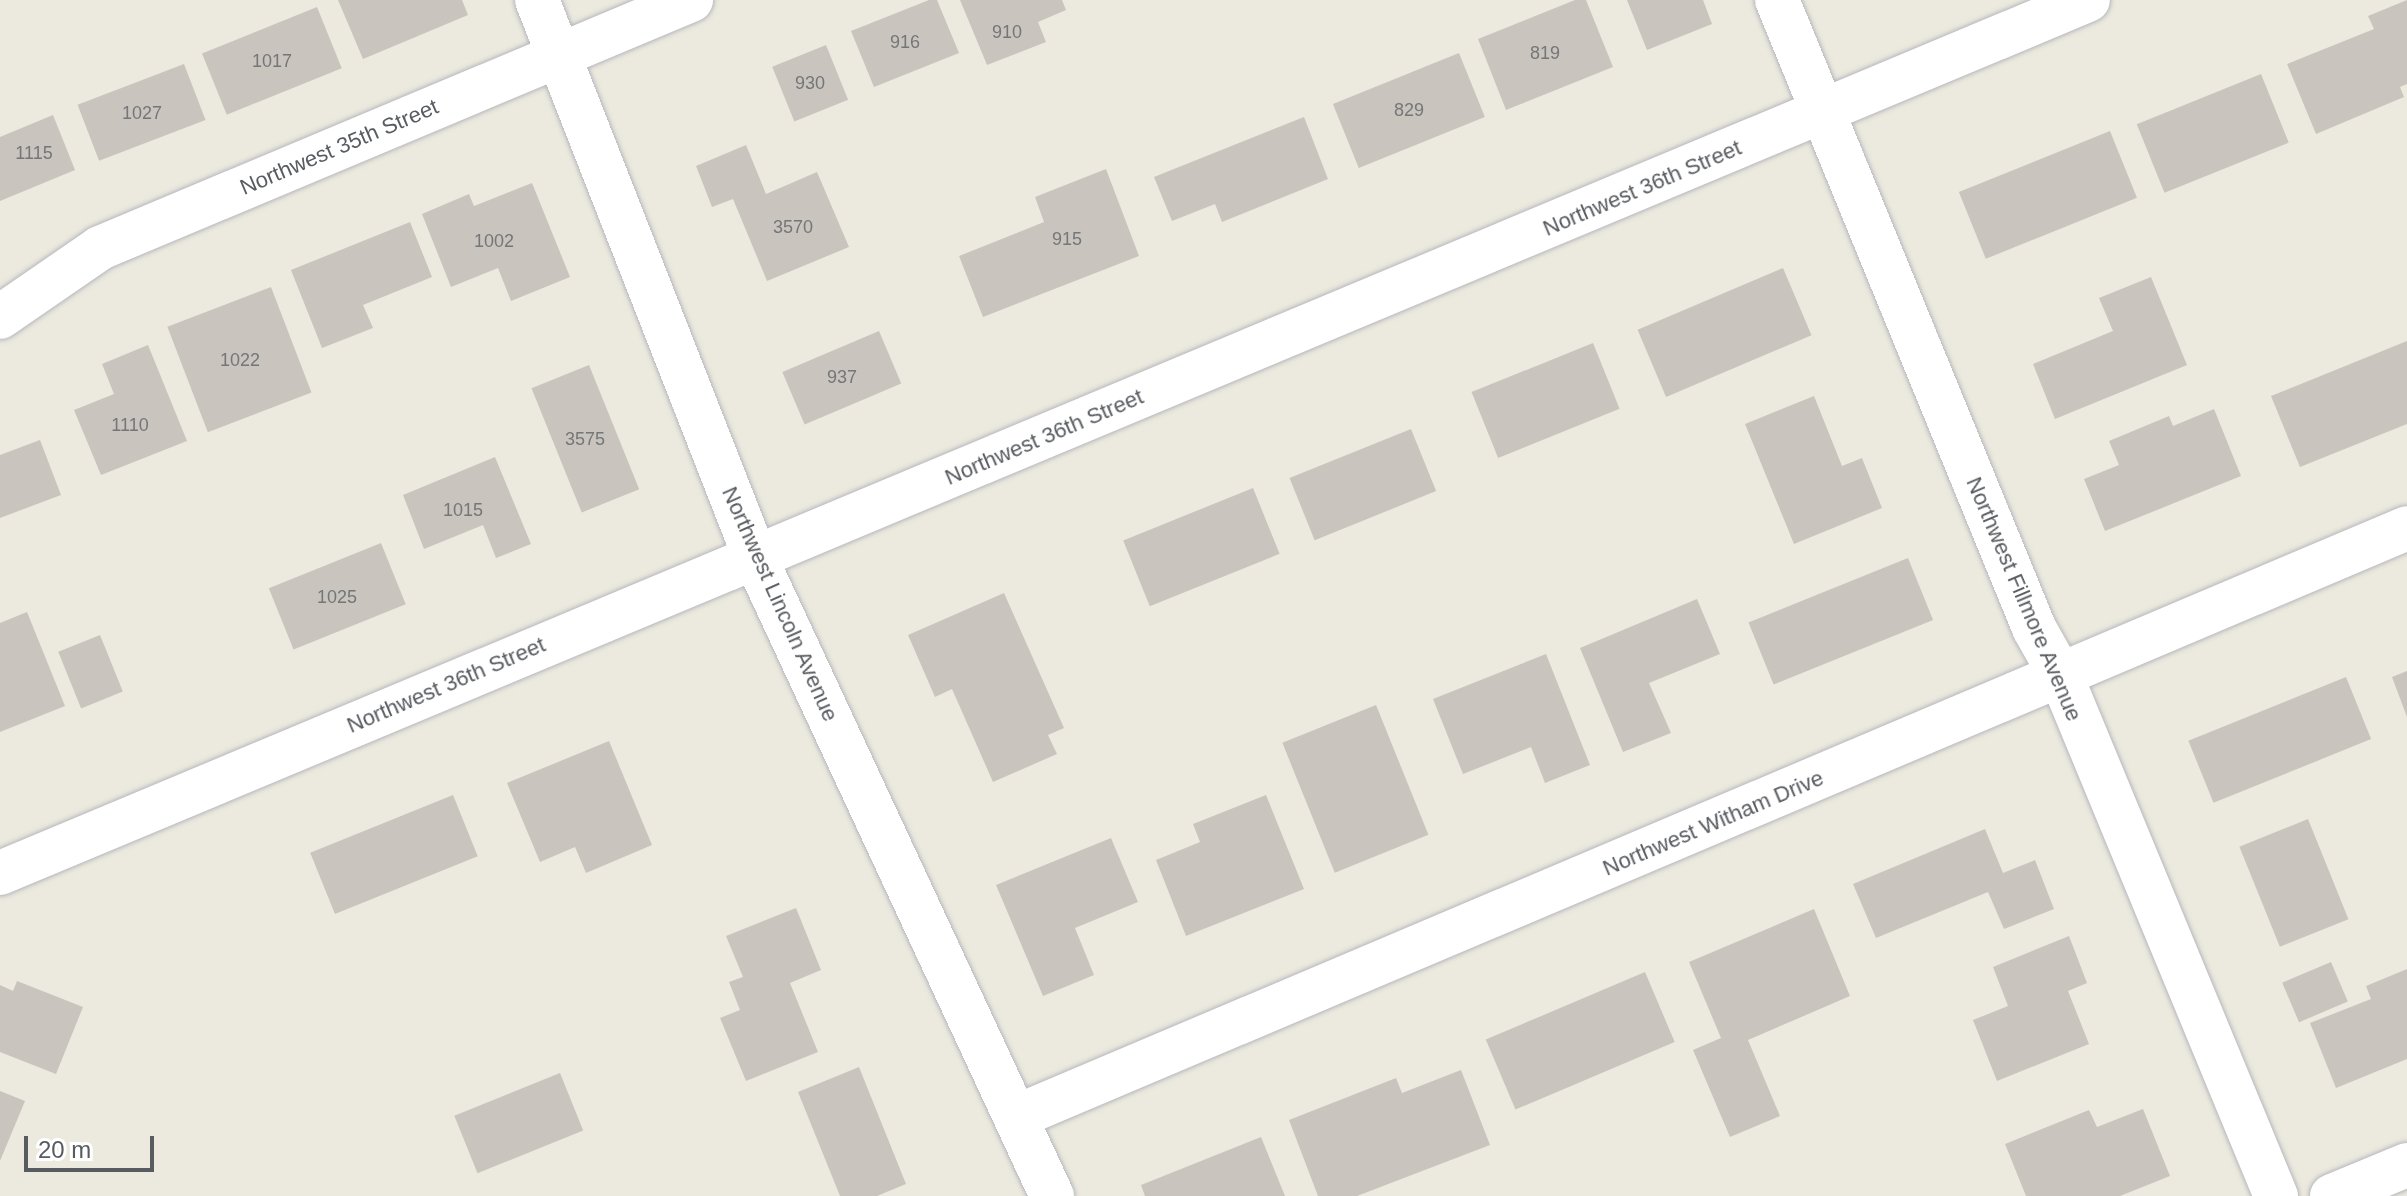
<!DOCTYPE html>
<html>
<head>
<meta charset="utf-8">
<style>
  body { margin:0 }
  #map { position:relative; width:2407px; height:1196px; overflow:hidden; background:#ece9de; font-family:Helvetica,sans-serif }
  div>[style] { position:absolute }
  .building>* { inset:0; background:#c9c5be; transform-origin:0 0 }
  .roads { filter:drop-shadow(0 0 2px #b5b8bd) drop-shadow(0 0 2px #b5b8bd) }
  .minor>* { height:44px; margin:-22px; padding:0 22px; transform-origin:22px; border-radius:22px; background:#fff }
  .tertiary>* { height:44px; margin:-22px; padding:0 22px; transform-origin:22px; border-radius:22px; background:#fff }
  span { translate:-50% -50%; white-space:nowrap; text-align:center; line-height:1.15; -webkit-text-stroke:8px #fff; paint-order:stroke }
  .number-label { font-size:18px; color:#747678 }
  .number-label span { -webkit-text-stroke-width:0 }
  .street-label { font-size:22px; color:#585c61 }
  .scale { position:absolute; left:24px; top:1136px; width:130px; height:36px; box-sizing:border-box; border:4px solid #585c61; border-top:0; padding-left:10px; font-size:24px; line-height:28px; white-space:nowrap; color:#585c61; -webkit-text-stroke:6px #fff; paint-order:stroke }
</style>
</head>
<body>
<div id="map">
  <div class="building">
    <div style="clip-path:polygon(338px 0,462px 0,468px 15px,363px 59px)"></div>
    <div style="clip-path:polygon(929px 0,937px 0,959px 53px,874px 87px,851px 31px)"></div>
    <div style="clip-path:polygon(960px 0,1062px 0,1066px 10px,1038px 22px,1046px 42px,987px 65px)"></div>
    <div style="clip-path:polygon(1575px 0,1586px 0,1613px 67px,1506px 110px,1478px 39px)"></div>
    <div style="clip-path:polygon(1627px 0,1703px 0,1712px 24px,1647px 50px)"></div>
    <div style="clip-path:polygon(2407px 0,2407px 84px,2400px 87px,2404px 97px,2316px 134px,2287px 64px,2374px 29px,2368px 16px)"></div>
    <div style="left:317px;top:7px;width:66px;height:124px;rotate:68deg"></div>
    <div style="left:826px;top:45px;width:59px;height:58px;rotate:68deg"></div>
    <div style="left:1459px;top:53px;width:69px;height:136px;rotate:68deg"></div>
    <div style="left:184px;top:64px;width:60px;height:114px;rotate:69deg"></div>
    <div style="left:2261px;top:74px;width:74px;height:134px;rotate:68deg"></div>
    <div style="clip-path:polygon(53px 115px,75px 170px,0 201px,0 137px)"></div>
    <div style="clip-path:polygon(1304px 117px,1328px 179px,1222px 222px,1215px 204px,1172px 221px,1154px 177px)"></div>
    <div style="left:2110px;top:131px;width:72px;height:163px;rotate:68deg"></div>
    <div style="clip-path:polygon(746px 145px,766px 194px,817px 172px,849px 247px,767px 281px,733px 199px,712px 207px,696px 166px)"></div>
    <div style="clip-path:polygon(1106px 169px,1139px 256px,983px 317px,959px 256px,1044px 222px,1035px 197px)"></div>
    <div style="clip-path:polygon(532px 183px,570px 277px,511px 301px,498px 268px,451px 287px,422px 214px,469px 194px,474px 206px)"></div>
    <div style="clip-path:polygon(410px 222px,432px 277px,363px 305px,373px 328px,322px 348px,291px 270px)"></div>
    <div style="left:1783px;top:268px;width:73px;height:158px;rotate:67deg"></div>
    <div style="clip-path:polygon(2151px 277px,2187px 365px,2055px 419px,2033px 364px,2113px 331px,2099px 298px)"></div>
    <div style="left:271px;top:287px;width:113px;height:111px;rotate:69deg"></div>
    <div style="left:879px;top:331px;width:57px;height:105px;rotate:67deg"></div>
    <div style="clip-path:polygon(2407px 341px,2407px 424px,2300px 467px,2271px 396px)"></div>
    <div style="left:1593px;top:343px;width:71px;height:131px;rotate:68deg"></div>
    <div style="clip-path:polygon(148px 345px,187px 441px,101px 475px,74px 410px,114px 394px,102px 364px)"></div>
    <div style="left:589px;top:365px;width:134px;height:62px;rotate:68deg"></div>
    <div style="clip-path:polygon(1814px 396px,1842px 466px,1862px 458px,1882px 508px,1794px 544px,1745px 424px)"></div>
    <div style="clip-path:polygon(2214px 409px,2241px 476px,2105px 531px,2084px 479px,2119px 465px,2109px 441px,2169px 416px,2173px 426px)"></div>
    <div style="left:1411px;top:429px;width:67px;height:131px;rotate:68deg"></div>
    <div style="clip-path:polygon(40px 440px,61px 495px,0 518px,0 455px)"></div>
    <div style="clip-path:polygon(495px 457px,531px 544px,496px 558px,483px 525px,424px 549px,403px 495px)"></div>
    <div style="left:1253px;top:488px;width:71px;height:140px;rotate:68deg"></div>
    <div style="left:381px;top:543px;width:66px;height:121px;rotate:68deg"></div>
    <div style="left:1908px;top:558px;width:67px;height:172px;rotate:68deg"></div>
    <div style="clip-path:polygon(1004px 593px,1064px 728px,1048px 735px,1057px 754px,993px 782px,952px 689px,935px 697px,908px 635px)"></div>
    <div style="clip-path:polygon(1697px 599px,1720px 654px,1649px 683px,1671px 733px,1623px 752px,1580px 648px)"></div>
    <div style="clip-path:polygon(27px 612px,65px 706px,0 732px,0 623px)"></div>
    <div style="left:100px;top:635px;width:61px;height:45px;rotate:68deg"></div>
    <div style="clip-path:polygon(1546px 654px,1590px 765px,1545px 783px,1531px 747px,1463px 774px,1433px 699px)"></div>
    <div style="clip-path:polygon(2407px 671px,2407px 717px,2392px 677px)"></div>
    <div style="left:2346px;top:677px;width:67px;height:170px;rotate:68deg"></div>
    <div style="left:1376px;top:705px;width:140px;height:101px;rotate:68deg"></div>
    <div style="clip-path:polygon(609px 741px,652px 845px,586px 873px,575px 847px,540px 862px,507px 783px)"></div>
    <div style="left:453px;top:795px;width:66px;height:154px;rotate:68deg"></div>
    <div style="clip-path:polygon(1266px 795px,1304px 889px,1186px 936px,1156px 860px,1200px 842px,1193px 824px)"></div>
    <div style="left:2308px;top:819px;width:108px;height:74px;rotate:68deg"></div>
    <div style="clip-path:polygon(1985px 829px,2003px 873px,2035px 860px,2054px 909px,2004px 929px,1988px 892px,1876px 938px,1853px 884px)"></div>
    <div style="clip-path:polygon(1111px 838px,1138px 902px,1075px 928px,1094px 975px,1043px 996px,996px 885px)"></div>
    <div style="clip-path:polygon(796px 908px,821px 970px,790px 983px,818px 1052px,746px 1081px,720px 1018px,740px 1010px,729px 982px,743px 977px,726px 936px)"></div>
    <div style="clip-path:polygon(1814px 909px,1850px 996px,1748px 1040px,1780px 1116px,1730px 1137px,1693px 1050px,1721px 1038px,1689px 962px)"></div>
    <div style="clip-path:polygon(2069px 936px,2087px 983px,2068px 991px,2089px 1044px,1997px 1081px,1973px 1020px,2008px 1006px,1993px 967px)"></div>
    <div style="left:2331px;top:962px;width:43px;height:53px;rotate:67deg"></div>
    <div style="clip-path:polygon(2407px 969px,2407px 1059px,2336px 1088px,2310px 1023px,2371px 999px,2366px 986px)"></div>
    <div style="left:1645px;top:972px;width:76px;height:173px;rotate:67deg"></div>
    <div style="clip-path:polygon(17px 981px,83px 1007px,56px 1074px,0 1052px,0 985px,13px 991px)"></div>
    <div style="clip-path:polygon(859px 1067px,906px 1184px,877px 1196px,840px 1196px,798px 1092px)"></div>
    <div style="clip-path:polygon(1461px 1070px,1490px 1145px,1357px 1196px,1318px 1196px,1289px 1120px,1396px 1078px,1402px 1093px)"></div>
    <div style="left:560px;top:1073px;width:62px;height:114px;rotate:68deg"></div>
    <div style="clip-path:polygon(0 1091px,25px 1101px,0 1161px)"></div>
    <div style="clip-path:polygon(2143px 1109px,2170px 1176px,2120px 1196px,2026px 1196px,2005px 1144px,2089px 1110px,2097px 1127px)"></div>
    <div style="clip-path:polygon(1261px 1137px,1285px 1196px,1145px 1196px,1141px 1185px)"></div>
  </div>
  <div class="roads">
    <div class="minor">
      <div style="left:537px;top:0;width:598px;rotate:68.63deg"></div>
      <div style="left:755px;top:557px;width:705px;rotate:65.07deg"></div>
      <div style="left:1777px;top:0;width:679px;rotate:67.74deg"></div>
      <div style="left:2034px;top:628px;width:55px;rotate:60.6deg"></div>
      <div style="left:2061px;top:676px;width:563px;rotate:67.54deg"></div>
      <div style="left:0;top:317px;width:121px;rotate:-34.6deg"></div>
      <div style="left:100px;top:248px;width:641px;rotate:-22.76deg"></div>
      <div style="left:1018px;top:1116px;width:1508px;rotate:-22.94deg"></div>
      <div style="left:2332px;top:1196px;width:81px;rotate:-22.5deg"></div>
    </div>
    <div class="tertiary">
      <div style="left:0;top:873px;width:2263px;rotate:-22.69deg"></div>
    </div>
  </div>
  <div class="number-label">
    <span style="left:1007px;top:32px">910</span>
    <span style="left:905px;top:42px">916</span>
    <span style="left:1545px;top:53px">819</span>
    <span style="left:272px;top:61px">1017</span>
    <span style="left:810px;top:83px">930</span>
    <span style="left:1409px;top:110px">829</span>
    <span style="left:142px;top:113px">1027</span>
    <span style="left:34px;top:153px">1115</span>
    <span style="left:793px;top:227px">3570</span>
    <span style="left:1067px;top:239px">915</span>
    <span style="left:494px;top:241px">1002</span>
    <span style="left:240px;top:360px">1022</span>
    <span style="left:842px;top:377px">937</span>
    <span style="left:130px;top:425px">1110</span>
    <span style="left:585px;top:439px">3575</span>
    <span style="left:463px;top:510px">1015</span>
    <span style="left:337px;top:597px">1025</span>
  </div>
  <div class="street-label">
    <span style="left:339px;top:147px;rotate:-23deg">Northwest 35th Street</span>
    <span style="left:1642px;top:188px;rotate:-23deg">Northwest 36th Street</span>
    <span style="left:1044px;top:437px;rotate:-23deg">Northwest 36th Street</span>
    <span style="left:2024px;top:599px;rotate:67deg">Northwest Fillmore Avenue</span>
    <span style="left:780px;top:604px;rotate:66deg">Northwest Lincoln Avenue</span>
    <span style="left:446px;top:685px;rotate:-23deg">Northwest 36th Street</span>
    <span style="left:1713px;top:823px;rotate:-23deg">Northwest Witham Drive</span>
  </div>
  <div class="scale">20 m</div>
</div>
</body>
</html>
